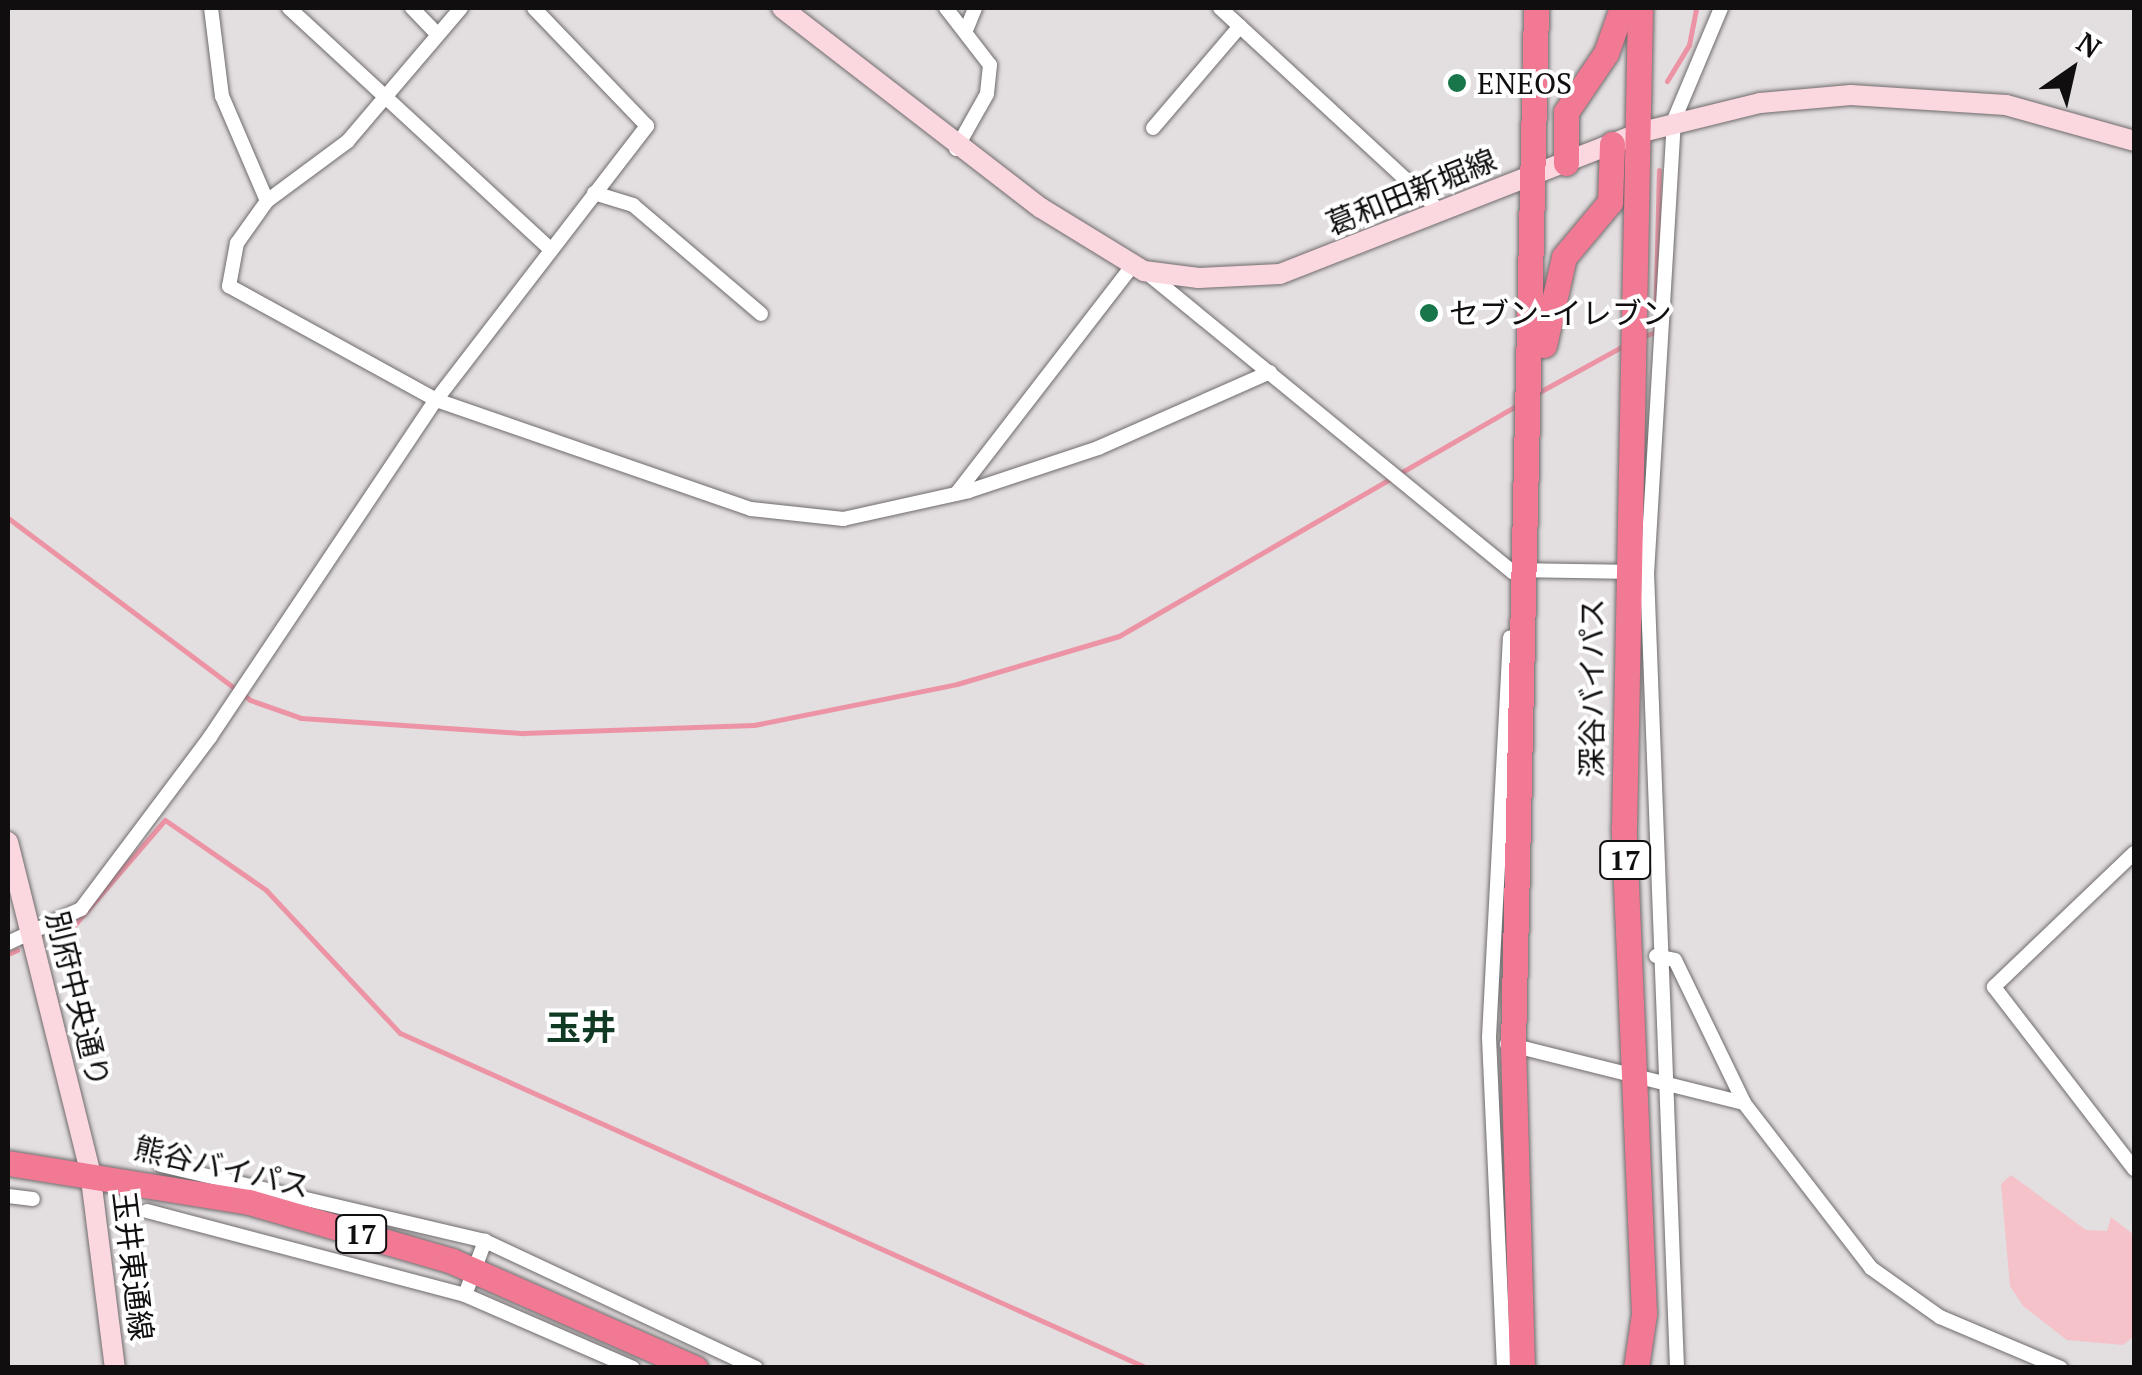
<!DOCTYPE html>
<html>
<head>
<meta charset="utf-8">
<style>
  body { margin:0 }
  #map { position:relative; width:2142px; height:1375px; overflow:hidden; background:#e3dedf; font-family:"PT Serif","Noto Sans JP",serif }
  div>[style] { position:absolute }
  .green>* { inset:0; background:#f5c2ca }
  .stream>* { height:5px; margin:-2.5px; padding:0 2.5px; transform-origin:2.5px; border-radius:2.5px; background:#ec94a5 }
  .roads { filter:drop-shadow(0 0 2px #6f6b6c) drop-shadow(0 0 2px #6f6b6c) }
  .street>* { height:14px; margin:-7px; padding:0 7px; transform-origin:7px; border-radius:7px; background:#fff }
  .secondary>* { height:20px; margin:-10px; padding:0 10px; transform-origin:10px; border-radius:10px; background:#fbd7df }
  .highway>* { height:25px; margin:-12.5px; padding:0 12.5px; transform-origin:12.5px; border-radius:12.5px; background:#f17994 }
  .dots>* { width:28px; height:28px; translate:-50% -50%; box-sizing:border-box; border:5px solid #fff; border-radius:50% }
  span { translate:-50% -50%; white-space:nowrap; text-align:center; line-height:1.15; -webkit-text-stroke:8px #fff; paint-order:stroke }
  .shield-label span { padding:2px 8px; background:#fff; border:2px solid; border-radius:8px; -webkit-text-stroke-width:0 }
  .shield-label { font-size:28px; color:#100e0e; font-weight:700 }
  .poi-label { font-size:30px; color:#100e0e }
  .left { translate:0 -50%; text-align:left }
  .street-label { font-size:30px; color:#100e0e }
  .quarter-label { font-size:35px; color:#103a24; font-weight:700 }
  .frame { position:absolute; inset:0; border:10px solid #100e0e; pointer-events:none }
  .north { position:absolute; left:2022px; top:20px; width:100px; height:100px; -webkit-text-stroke:8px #fff; paint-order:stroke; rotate:34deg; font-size:28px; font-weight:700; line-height:40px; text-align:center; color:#100e0e }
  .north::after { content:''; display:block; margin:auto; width:35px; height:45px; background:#100e0e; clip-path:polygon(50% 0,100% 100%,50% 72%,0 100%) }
</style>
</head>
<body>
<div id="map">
  <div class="green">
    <div style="clip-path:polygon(2011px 1175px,2086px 1230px,2107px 1231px,2111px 1217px,2134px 1235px,2134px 1336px,2123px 1345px,2067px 1340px,2023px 1306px,2010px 1286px,2001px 1184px)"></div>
  </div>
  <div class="stream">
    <div style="left:1667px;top:81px;width:42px;rotate:-58.6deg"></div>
    <div style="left:1689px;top:45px;width:38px;rotate:-79deg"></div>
    <div style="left:1640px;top:338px;width:16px;rotate:-22deg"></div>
    <div style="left:1655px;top:332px;width:162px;rotate:-88.6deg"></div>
    <div style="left:1534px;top:395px;width:104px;rotate:-28.8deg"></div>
    <div style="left:8px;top:518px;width:303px;rotate:36.9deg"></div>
    <div style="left:250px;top:700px;width:54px;rotate:19.4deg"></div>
    <div style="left:301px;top:718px;width:223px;rotate:3.9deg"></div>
    <div style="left:523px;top:733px;width:231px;rotate:-2deg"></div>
    <div style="left:754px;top:725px;width:207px;rotate:-11.4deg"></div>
    <div style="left:957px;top:684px;width:169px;rotate:-16.5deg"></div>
    <div style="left:1119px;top:636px;width:465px;rotate:-30.1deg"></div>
    <div style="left:70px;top:930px;width:145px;rotate:-49.2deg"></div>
    <div style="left:165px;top:820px;width:123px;rotate:34.7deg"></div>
    <div style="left:266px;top:890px;width:196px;rotate:46.9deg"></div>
    <div style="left:400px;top:1033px;width:819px;rotate:24.15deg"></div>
    <div style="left:8px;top:954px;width:10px;rotate:-24deg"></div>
  </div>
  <div class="roads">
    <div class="street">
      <div style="left:211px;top:8px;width:89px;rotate:82.9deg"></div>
      <div style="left:222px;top:96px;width:114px;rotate:66.8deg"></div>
      <div style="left:289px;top:8px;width:355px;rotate:42.7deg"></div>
      <div style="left:412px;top:8px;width:36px;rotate:46deg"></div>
      <div style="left:461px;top:8px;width:175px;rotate:130.4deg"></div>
      <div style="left:348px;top:141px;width:101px;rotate:143.5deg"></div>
      <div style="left:267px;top:201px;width:52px;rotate:125.5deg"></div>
      <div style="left:237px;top:243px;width:44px;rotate:100.5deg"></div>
      <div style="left:229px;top:286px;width:236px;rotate:28.8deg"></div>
      <div style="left:436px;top:400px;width:333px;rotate:19.1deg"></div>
      <div style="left:751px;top:509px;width:93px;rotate:6.2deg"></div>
      <div style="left:843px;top:519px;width:129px;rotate:-12.5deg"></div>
      <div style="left:969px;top:491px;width:136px;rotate:-18.4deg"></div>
      <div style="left:1098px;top:448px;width:188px;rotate:-23.8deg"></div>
      <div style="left:946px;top:8px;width:72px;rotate:52.3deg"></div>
      <div style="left:990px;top:65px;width:29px;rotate:96deg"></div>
      <div style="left:987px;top:94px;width:63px;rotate:119.4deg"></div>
      <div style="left:1220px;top:8px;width:301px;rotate:42.7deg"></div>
      <div style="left:967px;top:28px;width:22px;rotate:-68deg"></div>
      <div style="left:1153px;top:128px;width:134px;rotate:-49.5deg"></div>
      <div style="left:594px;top:193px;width:41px;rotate:17.1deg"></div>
      <div style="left:633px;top:205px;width:168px;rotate:40.4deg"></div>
      <div style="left:1146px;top:272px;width:474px;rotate:39.3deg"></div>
      <div style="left:956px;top:494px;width:289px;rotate:-52.3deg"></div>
      <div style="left:1519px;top:570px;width:112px;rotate:1deg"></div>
      <div style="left:2134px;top:853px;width:194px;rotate:136.3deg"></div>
      <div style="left:1994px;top:987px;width:230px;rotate:52.4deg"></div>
      <div style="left:8px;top:943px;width:81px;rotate:-25deg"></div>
      <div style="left:81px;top:909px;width:215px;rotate:-53.1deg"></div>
      <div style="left:210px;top:737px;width:406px;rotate:-56.2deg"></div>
      <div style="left:436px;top:400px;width:346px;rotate:-52.4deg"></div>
      <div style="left:647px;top:126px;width:163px;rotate:-133.8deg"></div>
      <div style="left:1656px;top:956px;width:19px;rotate:12deg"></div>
      <div style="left:1675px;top:960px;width:159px;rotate:64.2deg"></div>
      <div style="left:1744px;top:1103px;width:208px;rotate:52.4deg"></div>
      <div style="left:1871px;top:1268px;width:85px;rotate:35.4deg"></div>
      <div style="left:1940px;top:1317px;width:131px;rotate:22.9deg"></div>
      <div style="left:1507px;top:1044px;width:244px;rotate:14deg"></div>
      <div style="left:161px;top:1165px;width:333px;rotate:13.2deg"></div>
      <div style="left:485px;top:1241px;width:299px;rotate:25.1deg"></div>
      <div style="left:8px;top:1196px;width:25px;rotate:7deg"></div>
      <div style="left:147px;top:1211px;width:329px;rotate:14.8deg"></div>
      <div style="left:465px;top:1295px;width:183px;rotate:23.5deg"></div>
      <div style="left:465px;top:1295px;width:58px;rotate:-69.7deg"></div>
      <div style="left:1504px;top:1368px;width:331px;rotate:-92.6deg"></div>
      <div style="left:1489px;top:1037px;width:400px;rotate:-87deg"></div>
      <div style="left:1677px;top:1368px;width:795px;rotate:-92.16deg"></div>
      <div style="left:1647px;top:574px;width:455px;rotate:-86.6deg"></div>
      <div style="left:1674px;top:120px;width:121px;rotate:-67.2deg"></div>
    </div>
    <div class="secondary">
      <div style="left:782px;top:8px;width:327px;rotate:37.7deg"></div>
      <div style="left:1041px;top:208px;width:121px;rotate:31.5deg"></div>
      <div style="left:1144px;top:271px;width:55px;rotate:7.3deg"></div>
      <div style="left:1199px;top:278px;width:81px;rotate:-2.8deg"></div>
      <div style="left:1280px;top:274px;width:389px;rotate:-21.4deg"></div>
      <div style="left:1642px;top:132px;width:122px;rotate:-13.8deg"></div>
      <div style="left:1760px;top:103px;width:91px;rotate:-5deg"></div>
      <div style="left:1851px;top:95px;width:155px;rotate:3.7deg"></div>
      <div style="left:2006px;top:105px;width:133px;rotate:15.7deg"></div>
      <div style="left:8px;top:842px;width:339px;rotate:76deg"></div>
      <div style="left:90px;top:1171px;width:199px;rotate:82.8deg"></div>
    </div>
    <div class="highway">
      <div style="left:1566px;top:163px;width:51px;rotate:-90deg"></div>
      <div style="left:1566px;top:112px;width:71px;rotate:-55.9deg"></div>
      <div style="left:1606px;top:53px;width:48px;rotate:-70.4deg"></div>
      <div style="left:1544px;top:345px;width:90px;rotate:-77.2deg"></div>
      <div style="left:1564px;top:257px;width:72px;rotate:-50.1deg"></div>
      <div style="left:1610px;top:202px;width:58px;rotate:-88deg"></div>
      <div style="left:8px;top:1163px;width:244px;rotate:9.2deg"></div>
      <div style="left:249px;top:1202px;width:211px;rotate:16.2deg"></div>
      <div style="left:452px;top:1261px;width:266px;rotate:23.8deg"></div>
      <div style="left:1522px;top:1368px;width:322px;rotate:-91.6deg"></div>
      <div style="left:1513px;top:1046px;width:1038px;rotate:-88.73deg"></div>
      <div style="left:1636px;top:1368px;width:55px;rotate:-81.6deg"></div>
      <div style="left:1644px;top:1314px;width:487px;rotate:-92.4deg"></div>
      <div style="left:1624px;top:827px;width:819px;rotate:-88.88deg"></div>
    </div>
  </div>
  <div class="dots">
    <div style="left:1457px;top:83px;background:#19754a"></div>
    <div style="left:1429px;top:313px;background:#19754a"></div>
  </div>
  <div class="shield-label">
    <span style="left:1625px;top:860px">17</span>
    <span style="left:361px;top:1234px">17</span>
  </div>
  <div class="poi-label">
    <span class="left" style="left:1477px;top:83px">ENEOS</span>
    <span class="left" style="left:1449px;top:313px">セブン-イレブン</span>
  </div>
  <div class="street-label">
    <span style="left:1411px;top:192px;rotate:-22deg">葛和田新堀線</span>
    <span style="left:1592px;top:688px;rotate:-90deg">深谷バイパス</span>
    <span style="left:78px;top:999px;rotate:76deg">別府中央通り</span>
    <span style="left:222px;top:1167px;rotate:13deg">熊谷バイパス</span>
    <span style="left:133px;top:1266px;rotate:83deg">玉井東通線</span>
  </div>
  <div class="quarter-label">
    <span style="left:581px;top:1027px">玉井</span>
  </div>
  <div class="frame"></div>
  <div class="north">N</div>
</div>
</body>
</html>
